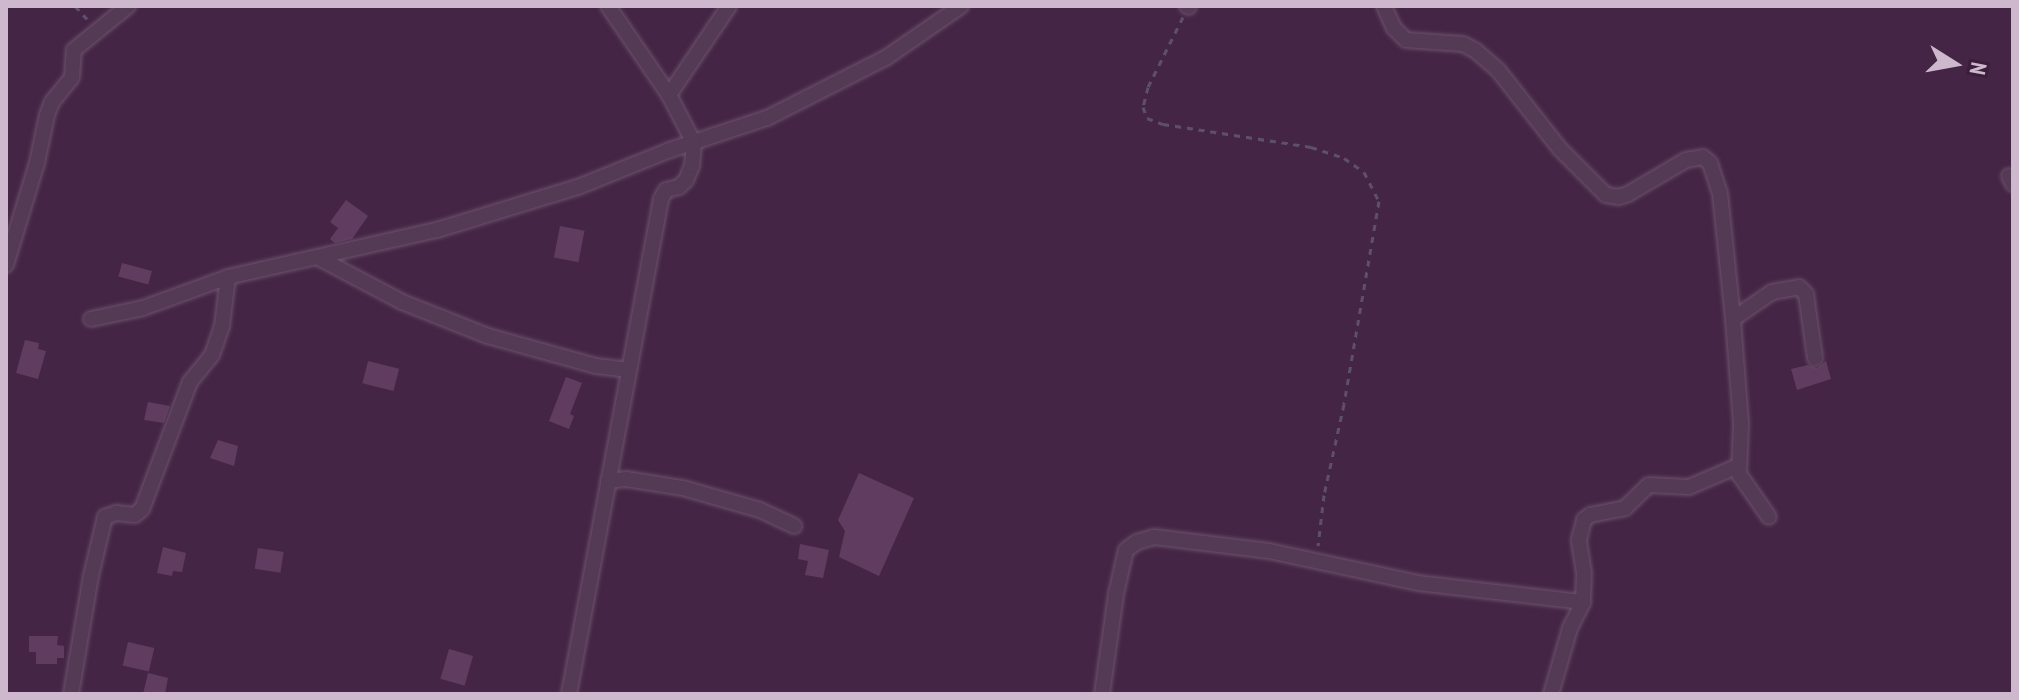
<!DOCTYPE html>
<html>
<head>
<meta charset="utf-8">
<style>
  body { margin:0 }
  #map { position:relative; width:2019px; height:700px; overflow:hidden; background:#452545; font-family:"PT Sans Narrow",sans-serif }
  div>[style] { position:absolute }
  .building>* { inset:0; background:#603d60; transform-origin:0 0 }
  .path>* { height:3px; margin-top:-1.5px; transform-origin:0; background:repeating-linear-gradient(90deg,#5e4f6a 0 6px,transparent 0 12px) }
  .roads { filter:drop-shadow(0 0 2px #6c536c) drop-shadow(0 0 2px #6c536c) }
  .street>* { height:14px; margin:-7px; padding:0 7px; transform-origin:7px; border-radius:7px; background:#543a54 }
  span { translate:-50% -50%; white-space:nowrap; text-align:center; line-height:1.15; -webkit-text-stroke:6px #3a1e3a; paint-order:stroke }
  .frame { position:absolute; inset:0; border:8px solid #ceb8cd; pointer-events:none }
  .north { position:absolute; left:1915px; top:24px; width:80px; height:80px; -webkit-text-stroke:6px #3a1e3a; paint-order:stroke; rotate:101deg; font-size:22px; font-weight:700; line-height:32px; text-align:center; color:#ceb8cd }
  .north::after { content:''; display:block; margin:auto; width:28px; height:36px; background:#ceb8cd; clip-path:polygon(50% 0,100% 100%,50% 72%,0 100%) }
</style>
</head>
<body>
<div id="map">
  <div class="building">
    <div style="clip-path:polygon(346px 200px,368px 216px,352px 239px,335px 243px,330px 239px,338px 228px,330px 222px)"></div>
    <div style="left:560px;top:226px;width:25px;height:32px;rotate:11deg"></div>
    <div style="left:122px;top:263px;width:31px;height:14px;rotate:15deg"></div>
    <div style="clip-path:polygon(25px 340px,39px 343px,38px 349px,46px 351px,38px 379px,16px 373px)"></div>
    <div style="left:368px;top:361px;width:32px;height:23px;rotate:14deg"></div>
    <div style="clip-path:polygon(1826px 361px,1831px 379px,1797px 390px,1791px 369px,1808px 365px,1817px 368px)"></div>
    <div style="clip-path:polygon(566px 377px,582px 383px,570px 414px,574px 416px,569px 429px,549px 421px)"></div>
    <div style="clip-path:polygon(148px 402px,170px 406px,164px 423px,144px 420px)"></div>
    <div style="clip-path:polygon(218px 440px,238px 446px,234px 466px,210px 458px)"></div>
    <div style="clip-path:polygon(859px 473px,914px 498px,879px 576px,839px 557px,845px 531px,838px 520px)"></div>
    <div style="clip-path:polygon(800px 544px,829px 550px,823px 578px,805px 575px,808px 561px,798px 559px)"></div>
    <div style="clip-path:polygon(163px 547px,186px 553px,182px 572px,173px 571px,172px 576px,157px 573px)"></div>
    <div style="left:258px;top:548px;width:26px;height:21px;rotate:9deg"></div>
    <div style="clip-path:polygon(29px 636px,58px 636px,57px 645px,64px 646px,64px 658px,57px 658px,57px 664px,36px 664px,36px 652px,29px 652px)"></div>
    <div style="left:128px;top:642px;width:27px;height:24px;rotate:13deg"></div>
    <div style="left:449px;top:649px;width:25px;height:31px;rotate:16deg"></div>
    <div style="clip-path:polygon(148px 673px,168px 678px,165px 694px,143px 694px)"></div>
  </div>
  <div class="path">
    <div style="left:75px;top:6px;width:21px;rotate:47deg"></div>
    <div style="left:1183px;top:17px;width:78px;rotate:116.6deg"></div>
    <div style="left:1148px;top:87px;width:21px;rotate:104deg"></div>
    <div style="left:1143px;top:107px;width:12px;rotate:70deg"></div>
    <div style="left:1147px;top:118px;width:17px;rotate:21deg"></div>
    <div style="left:1163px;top:124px;width:150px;rotate:8.8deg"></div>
    <div style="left:1311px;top:147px;width:35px;rotate:18deg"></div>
    <div style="left:1344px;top:158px;width:24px;rotate:35deg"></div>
    <div style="left:1364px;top:172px;width:33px;rotate:63deg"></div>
    <div style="left:1379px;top:201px;width:206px;rotate:99.8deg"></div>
    <div style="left:1344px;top:404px;width:93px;rotate:102.4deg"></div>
    <div style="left:1324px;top:495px;width:51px;rotate:96.7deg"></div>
  </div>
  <div class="roads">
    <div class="street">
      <div style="left:1187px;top:6px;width:2px;rotate:27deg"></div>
      <div style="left:1384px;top:6px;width:24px;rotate:66deg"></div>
      <div style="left:1394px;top:28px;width:17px;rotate:45deg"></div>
      <div style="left:1406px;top:40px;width:57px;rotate:4deg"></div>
      <div style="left:1463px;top:44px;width:15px;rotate:28deg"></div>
      <div style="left:1476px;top:51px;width:29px;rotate:41deg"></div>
      <div style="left:1498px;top:70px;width:100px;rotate:51.9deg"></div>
      <div style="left:1560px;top:149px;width:65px;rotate:45deg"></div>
      <div style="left:1606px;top:195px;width:13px;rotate:9deg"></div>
      <div style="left:1619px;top:197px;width:9px;rotate:-18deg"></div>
      <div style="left:1628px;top:194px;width:67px;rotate:-30.4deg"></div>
      <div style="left:1686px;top:160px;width:17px;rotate:-10deg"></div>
      <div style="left:1703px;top:157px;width:9px;rotate:41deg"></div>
      <div style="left:1710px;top:163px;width:32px;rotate:72deg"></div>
      <div style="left:1720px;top:193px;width:127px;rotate:84.1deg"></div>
      <div style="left:1733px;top:319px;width:104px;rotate:85.6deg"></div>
      <div style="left:1741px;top:423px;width:51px;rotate:92.2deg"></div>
      <div style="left:1739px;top:474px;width:52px;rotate:55.1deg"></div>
      <div style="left:669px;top:95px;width:107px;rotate:-56deg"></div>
      <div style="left:2009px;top:176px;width:9px;rotate:63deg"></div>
      <div style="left:319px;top:258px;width:94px;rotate:27.9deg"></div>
      <div style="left:402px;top:302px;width:92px;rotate:21.6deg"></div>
      <div style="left:488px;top:336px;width:112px;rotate:15.5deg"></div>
      <div style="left:596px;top:366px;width:33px;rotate:7deg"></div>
      <div style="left:6px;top:265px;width:107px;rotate:-73.1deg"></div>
      <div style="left:37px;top:163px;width:49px;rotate:-78.2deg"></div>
      <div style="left:47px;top:115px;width:14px;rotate:-69deg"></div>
      <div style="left:52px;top:102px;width:32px;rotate:-51deg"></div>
      <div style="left:72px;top:77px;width:27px;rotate:-86deg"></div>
      <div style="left:74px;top:50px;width:70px;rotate:-39.2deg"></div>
      <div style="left:91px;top:319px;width:53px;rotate:-11.9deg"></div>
      <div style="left:143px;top:308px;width:90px;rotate:-20deg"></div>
      <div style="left:228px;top:277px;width:214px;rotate:-12.7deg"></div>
      <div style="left:437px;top:230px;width:147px;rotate:-17deg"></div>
      <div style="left:578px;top:187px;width:99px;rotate:-21.9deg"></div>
      <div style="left:670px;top:150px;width:102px;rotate:-18.3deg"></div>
      <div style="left:767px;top:118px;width:135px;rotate:-26.9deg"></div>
      <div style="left:887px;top:57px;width:90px;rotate:-34.6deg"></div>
      <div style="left:1733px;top:319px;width:47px;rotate:-34.7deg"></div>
      <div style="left:1772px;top:292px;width:27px;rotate:-10deg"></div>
      <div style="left:1799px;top:287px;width:10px;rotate:45deg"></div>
      <div style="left:1806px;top:294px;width:65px;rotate:82deg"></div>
      <div style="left:608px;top:481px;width:18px;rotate:-6deg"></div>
      <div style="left:626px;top:479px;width:58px;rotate:9deg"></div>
      <div style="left:683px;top:488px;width:80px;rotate:15.9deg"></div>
      <div style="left:760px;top:510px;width:38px;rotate:25deg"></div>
      <div style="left:71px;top:694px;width:120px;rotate:-80.4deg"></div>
      <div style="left:91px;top:576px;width:61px;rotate:-76.7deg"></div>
      <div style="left:105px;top:517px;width:12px;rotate:-20deg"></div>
      <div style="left:116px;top:513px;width:19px;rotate:6deg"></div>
      <div style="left:135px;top:515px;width:9px;rotate:-41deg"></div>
      <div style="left:142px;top:509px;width:136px;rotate:-69.3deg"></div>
      <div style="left:190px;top:382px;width:35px;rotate:-51deg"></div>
      <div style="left:212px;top:355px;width:31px;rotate:-71deg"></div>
      <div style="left:222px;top:326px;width:49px;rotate:-83deg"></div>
      <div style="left:569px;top:694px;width:503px;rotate:-79.47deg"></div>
      <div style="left:661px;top:199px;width:10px;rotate:-61deg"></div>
      <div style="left:666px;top:190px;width:13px;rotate:-13deg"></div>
      <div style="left:679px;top:187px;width:10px;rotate:-45deg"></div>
      <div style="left:686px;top:180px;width:15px;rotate:-67deg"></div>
      <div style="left:692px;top:166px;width:23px;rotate:-85deg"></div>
      <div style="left:694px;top:143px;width:54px;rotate:-117.5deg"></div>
      <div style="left:669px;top:95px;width:108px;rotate:-124.4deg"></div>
      <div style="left:1102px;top:694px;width:101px;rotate:-82deg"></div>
      <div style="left:1116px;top:594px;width:45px;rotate:-77.2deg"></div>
      <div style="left:1126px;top:550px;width:14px;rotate:-36deg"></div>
      <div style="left:1137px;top:542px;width:18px;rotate:-16deg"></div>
      <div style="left:1154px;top:537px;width:116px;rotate:6.9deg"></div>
      <div style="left:1269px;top:551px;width:152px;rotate:12.1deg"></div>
      <div style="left:1418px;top:583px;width:166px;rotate:6.6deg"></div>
      <div style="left:1551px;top:694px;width:69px;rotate:-73.9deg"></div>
      <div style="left:1570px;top:628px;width:29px;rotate:-63deg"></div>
      <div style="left:1583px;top:602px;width:29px;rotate:-88deg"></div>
      <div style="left:1584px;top:573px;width:33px;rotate:-99deg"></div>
      <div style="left:1579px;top:540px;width:21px;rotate:-76deg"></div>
      <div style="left:1584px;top:520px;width:8px;rotate:-40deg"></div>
      <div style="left:1590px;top:515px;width:36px;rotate:-11deg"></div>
      <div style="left:1625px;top:508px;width:33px;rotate:-44deg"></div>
      <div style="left:1649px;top:485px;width:40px;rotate:2.9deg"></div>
      <div style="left:1689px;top:487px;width:53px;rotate:-23.2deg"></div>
    </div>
  </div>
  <div class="frame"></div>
  <div class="north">N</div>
</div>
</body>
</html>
